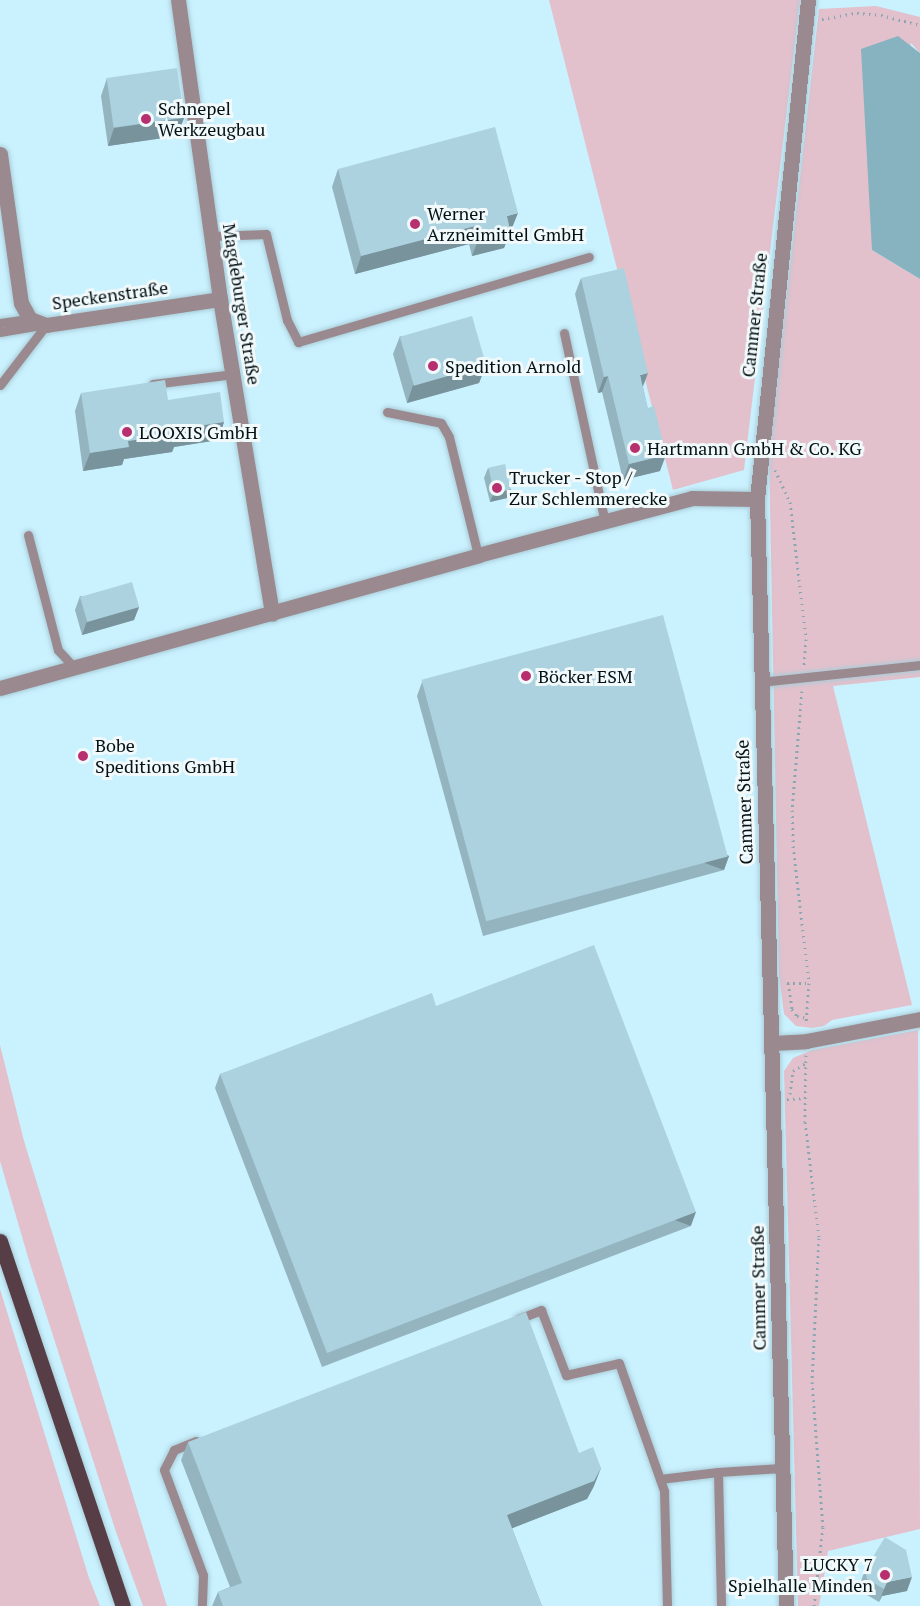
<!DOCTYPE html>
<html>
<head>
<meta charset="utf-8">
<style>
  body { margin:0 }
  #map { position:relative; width:920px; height:1606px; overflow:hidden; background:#caf1fe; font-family:"PT Serif",serif }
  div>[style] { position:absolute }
  .green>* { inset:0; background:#e2c1cc }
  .water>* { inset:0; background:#87b2bf }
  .path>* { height:3px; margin-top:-1.5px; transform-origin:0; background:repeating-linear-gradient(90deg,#89a7b1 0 1.5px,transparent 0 6px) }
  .roads { filter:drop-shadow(0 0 2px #aacdd9) drop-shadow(0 0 2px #aacdd9) }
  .lane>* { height:9px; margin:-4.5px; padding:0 4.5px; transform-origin:4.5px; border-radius:4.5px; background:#9a8a8f }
  .street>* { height:15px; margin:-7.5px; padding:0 7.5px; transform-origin:7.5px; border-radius:7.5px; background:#9a8a8f }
  .primary>* { height:15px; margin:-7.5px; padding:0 7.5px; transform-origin:7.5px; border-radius:7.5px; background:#573e46 }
  .wall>* { inset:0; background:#94b5c0 }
  .shaded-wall>* { inset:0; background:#78939c; transform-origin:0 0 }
  .building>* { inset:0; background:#acd2df; transform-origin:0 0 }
  .dots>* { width:16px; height:16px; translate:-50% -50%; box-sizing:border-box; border:3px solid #f1f9fb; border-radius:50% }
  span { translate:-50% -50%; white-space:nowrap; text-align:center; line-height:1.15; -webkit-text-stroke:6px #f1f9fb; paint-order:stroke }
  .poi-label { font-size:18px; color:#041115 }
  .left { translate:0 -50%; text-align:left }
  .right { translate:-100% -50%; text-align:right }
  .street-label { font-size:18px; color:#041115 }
</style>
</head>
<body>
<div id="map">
  <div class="green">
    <div style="clip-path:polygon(549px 0,800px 0,744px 470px,673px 490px)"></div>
    <div style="clip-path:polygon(876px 6px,920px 17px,920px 53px,911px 43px,872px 250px,920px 279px,920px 677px,833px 686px,912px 1005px,832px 1020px,824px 1026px,812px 1028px,796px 1026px,784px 1014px,779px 975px,769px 452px,819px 9px)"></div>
    <div style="clip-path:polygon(918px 1030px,920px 1529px,828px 1551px,819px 1606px,798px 1606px,784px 1071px,793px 1058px,812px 1050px)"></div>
    <div style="clip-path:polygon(0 1045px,24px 1141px,167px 1606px,143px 1606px,116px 1532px,30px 1264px,0 1161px)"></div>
    <div style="clip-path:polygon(0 1289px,89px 1578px,100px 1606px,0 1606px)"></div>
  </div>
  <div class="water">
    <div style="clip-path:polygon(898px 36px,920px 53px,920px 279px,872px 250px,861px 49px)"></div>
  </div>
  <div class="path">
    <div style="left:822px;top:19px;width:36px;rotate:-10deg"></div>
    <div style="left:857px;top:13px;width:24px;rotate:5deg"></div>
    <div style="left:881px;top:15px;width:40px;rotate:14.4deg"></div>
    <div style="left:775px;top:470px;width:35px;rotate:65deg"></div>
    <div style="left:790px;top:502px;width:138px;rotate:83.3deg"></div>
    <div style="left:806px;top:639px;width:27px;rotate:94deg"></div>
    <div style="left:802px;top:691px;width:119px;rotate:94.8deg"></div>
    <div style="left:792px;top:810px;width:36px;rotate:88deg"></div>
    <div style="left:793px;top:846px;width:138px;rotate:83.3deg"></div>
    <div style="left:809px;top:983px;width:41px;rotate:94.2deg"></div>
    <div style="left:787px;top:983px;width:22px"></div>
    <div style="left:788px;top:983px;width:26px;rotate:81deg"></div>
    <div style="left:792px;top:1009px;width:9px;rotate:54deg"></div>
    <div style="left:797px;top:1016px;width:10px;rotate:11deg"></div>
    <div style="left:806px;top:1055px;width:67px;rotate:90.9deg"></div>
    <div style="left:805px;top:1122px;width:117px;rotate:83.1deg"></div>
    <div style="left:819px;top:1238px;width:144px;rotate:92.8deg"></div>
    <div style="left:812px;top:1382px;width:145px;rotate:85.7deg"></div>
    <div style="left:823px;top:1527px;width:80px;rotate:96.5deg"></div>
    <div style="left:790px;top:1094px;width:23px;rotate:-83deg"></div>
    <div style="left:793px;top:1071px;width:15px;rotate:-32deg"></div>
    <div style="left:787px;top:1099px;width:18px;rotate:-3deg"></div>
  </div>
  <div class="roads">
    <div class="lane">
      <div style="left:212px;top:236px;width:54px;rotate:-2.1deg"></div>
      <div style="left:266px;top:234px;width:89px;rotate:76.3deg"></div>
      <div style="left:287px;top:320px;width:25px;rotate:63deg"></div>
      <div style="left:298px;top:342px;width:303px;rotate:-16.3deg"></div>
      <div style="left:0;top:323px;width:30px;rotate:-8deg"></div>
      <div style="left:0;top:332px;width:43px;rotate:-9.5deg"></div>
      <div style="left:564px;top:333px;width:193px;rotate:77.8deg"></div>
      <div style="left:153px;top:384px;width:81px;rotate:-7.1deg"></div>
      <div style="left:0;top:385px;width:76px;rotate:-52.5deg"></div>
      <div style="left:387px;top:412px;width:55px;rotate:11.5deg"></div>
      <div style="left:441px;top:423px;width:16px;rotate:60deg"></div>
      <div style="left:449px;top:437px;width:122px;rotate:76.2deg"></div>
      <div style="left:28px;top:535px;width:119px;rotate:75.4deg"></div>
      <div style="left:58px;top:650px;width:23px;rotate:47deg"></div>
      <div style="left:760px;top:682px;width:161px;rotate:-6.1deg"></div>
      <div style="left:518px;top:1319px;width:25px;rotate:-21deg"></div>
      <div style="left:541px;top:1310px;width:70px;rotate:69deg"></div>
      <div style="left:566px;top:1375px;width:54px;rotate:-12.8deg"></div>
      <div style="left:619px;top:1363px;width:136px;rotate:70.6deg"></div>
      <div style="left:664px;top:1491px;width:115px;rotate:88.5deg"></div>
      <div style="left:196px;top:1441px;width:24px;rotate:158deg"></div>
      <div style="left:174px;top:1450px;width:22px;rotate:117deg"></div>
      <div style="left:164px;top:1470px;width:112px;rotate:69.6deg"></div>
      <div style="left:203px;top:1575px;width:31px;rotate:92deg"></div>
      <div style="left:718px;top:1472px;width:134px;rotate:88.7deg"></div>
      <div style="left:660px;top:1479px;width:58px;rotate:-6.9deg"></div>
      <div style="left:718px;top:1472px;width:63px;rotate:-3.6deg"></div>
    </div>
    <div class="street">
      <div style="left:178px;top:0;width:302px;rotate:82deg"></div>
      <div style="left:220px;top:299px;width:319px;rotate:80.6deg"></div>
      <div style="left:0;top:154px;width:150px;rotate:82deg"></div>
      <div style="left:21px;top:303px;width:18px;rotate:61deg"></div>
      <div style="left:30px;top:319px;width:17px;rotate:21deg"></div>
      <div style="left:46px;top:325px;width:176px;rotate:-8.5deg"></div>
      <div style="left:0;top:688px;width:496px;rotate:-15.5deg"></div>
      <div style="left:478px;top:555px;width:221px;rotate:-14.9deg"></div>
      <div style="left:692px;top:498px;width:65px;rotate:0.9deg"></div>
      <div style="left:773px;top:1043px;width:33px;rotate:-3deg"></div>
      <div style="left:806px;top:1041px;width:116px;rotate:-10.9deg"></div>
      <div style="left:786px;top:1606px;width:1107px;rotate:-91.5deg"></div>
      <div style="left:757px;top:499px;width:502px;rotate:-84.16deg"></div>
    </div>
    <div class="primary">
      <div style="left:0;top:1241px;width:385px;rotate:71.4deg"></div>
    </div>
  </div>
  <div class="wall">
    <div style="clip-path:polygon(107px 78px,184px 118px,177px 136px,108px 146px,101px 96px)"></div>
    <div style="clip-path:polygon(338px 169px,512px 231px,510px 231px,504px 248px,472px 256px,469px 244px,355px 274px,332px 187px)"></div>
    <div style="clip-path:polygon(581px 278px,643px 387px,660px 471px,623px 480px,602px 392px,598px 393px,575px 294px)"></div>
    <div style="clip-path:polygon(400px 336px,486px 365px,479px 383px,407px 403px,393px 354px)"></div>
    <div style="clip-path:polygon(81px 393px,168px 400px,224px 422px,218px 440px,174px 447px,172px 452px,124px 459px,122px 465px,83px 471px,75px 411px)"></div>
    <div style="clip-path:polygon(488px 468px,511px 489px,507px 498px,490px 502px,484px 478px)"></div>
    <div style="clip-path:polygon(80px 596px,139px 607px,134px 620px,82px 635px,75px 610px)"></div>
    <div style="clip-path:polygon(422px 682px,729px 856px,724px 870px,483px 936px,417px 696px)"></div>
    <div style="clip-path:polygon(436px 1006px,691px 1226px,322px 1367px,215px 1088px,220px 1074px)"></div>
    <div style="clip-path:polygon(188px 1442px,579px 1453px,594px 1486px,587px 1499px,512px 1528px,542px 1606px,212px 1606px,218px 1592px,230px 1587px,181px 1460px)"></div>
    <div style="clip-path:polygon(865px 1570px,907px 1591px,882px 1596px,879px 1602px,862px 1592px,860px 1584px)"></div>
  </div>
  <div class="shaded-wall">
    <div style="clip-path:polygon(184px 118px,177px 136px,108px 146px,114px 128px)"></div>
    <div style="clip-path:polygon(518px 213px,504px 248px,472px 256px,479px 238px,507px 216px)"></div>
    <div style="clip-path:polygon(475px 226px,469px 244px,355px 274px,361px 256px)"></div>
    <div style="clip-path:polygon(486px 365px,479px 383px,407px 403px,413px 385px)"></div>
    <div style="clip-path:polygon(648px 373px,642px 389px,640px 375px)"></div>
    <div style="clip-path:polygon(608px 376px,602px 392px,598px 393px,604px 377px)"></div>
    <div style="clip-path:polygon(224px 422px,218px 440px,174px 447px,172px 452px,124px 459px,122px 465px,83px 471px,90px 453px,128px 441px,178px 429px)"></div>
    <div style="clip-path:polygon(666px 455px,660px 471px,623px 480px,629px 464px)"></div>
    <div style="clip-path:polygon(511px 489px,507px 498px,490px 502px,494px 493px)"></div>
    <div style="clip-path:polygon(139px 607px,134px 620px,82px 635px,87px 621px)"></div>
    <div style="left:729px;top:856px;width:15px;height:250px;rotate:110deg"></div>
    <div style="left:696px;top:1212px;width:15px;height:395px;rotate:110deg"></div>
    <div style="clip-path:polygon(601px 1468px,594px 1486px,587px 1499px,500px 1533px,507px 1515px)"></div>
    <div style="clip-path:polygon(912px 1577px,907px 1591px,882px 1596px,879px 1602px,884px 1589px,887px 1582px)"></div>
  </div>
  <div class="building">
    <div style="left:177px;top:68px;width:50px;height:71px;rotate:82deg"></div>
    <div style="clip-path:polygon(495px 127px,518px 213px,507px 216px,510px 230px,479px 238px,475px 226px,361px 256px,338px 169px)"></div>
    <div style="clip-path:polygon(624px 268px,648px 373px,640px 375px,648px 408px,654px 406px,666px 455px,629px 464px,608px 376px,604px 377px,581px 278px)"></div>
    <div style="left:472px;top:316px;width:51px;height:75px;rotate:74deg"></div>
    <div style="clip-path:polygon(165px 380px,168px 400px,220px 392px,224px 422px,178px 429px,178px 434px,128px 441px,129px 447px,90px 453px,81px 393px)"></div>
    <div style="left:505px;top:464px;width:26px;height:17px;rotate:77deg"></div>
    <div style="left:132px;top:582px;width:26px;height:54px;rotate:74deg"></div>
    <div style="left:663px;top:615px;width:250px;height:250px;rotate:75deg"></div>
    <div style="clip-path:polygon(594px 945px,696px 1212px,327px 1353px,220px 1074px,432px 993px,436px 1006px)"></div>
    <div style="clip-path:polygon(526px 1312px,579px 1453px,593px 1447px,601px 1468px,594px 1481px,507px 1515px,542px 1606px,223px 1606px,218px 1592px,242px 1583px,188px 1442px)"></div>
    <div style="clip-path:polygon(885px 1537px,906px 1550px,912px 1577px,887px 1582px,884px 1589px,867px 1579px,865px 1570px)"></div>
  </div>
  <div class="dots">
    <div style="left:146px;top:119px;background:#b72f6f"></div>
    <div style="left:415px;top:224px;background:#b72f6f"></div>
    <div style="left:433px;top:366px;background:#b72f6f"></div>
    <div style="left:127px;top:432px;background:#b72f6f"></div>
    <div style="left:635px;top:448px;background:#b72f6f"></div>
    <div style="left:497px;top:488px;background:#b72f6f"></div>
    <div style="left:526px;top:676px;background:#b72f6f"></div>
    <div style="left:83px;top:756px;background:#b72f6f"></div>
    <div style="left:885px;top:1575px;background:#b72f6f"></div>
  </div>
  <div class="poi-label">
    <span class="left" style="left:158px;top:119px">Schnepel<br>Werkzeugbau</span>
    <span class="left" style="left:427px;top:224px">Werner<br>Arzneimittel GmbH</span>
    <span class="left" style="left:445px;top:366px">Spedition Arnold</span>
    <span class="left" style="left:139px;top:432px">LOOXIS GmbH</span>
    <span class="left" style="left:647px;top:448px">Hartmann GmbH &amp; Co. KG</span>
    <span class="left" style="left:509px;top:488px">Trucker - Stop /<br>Zur Schlemmerecke</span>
    <span class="left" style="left:538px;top:676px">Böcker ESM</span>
    <span class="left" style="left:95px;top:756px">Bobe<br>Speditions GmbH</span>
    <span class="right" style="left:873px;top:1575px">LUCKY 7<br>Spielhalle Minden</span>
  </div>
  <div class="street-label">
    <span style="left:110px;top:295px;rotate:-8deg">Speckenstraße</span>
    <span style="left:242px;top:304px;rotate:81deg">Magdeburger Straße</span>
    <span style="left:754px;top:315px;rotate:-84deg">Cammer Straße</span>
    <span style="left:744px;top:802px;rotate:-92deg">Cammer Straße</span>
    <span style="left:758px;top:1288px;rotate:-91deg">Cammer Straße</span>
  </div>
</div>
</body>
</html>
